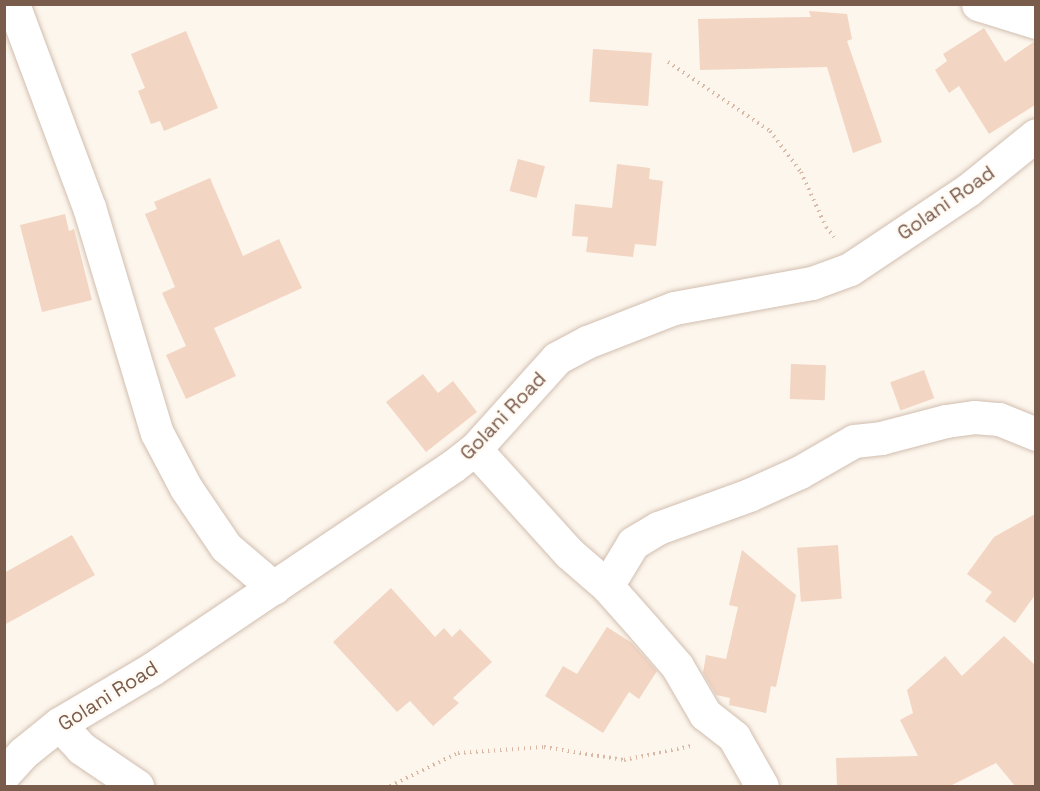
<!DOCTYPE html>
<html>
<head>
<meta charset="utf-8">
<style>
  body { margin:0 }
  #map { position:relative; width:1040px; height:791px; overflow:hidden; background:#fdf6ec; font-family:"Space Grotesk",sans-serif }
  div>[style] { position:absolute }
  .building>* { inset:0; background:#f3d5c3; transform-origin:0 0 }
  .path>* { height:4px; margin-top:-2px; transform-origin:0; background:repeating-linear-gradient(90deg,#d9b8a5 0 1.5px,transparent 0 6px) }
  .roads { filter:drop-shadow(0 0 2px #d1beb0) drop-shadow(0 0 2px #d1beb0) }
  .minor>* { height:33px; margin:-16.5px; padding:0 16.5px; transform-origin:16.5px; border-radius:16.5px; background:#fff }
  span { translate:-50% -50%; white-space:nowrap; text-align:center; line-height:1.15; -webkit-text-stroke:4.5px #fffaf3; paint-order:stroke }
  .street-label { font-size:20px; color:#7a5c4d }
  .frame { position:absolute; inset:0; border:6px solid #7a5c4d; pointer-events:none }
</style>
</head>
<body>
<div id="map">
  <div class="building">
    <div style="clip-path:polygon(809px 11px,847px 14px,852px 39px,847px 41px,882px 142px,853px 153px,827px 67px,700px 70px,698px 19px,811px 17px)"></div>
    <div style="clip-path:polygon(984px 28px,1005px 62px,1035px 41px,1035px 105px,989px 134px,959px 86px,949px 93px,935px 70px,947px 61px,943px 54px)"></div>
    <div style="clip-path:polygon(186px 31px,218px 108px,164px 131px,160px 121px,151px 124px,138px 91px,145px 88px,131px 54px)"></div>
    <div style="left:593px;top:49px;width:59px;height:53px;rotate:4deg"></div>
    <div style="left:518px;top:159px;width:28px;height:33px;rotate:15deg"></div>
    <div style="clip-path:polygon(617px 164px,650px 168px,649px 179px,663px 181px,656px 246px,635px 244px,633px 257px,586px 252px,588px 237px,572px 236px,575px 204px,612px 208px)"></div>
    <div style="clip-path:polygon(210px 178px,243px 256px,279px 239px,302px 288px,214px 328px,236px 376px,186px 399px,166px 355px,186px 346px,162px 293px,175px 287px,145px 214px,157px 209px,154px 202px)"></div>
    <div style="clip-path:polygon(65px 214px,69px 231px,74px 229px,92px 300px,42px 312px,20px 225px)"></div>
    <div style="left:791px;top:364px;width:35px;height:35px;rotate:2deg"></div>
    <div style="left:924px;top:370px;width:30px;height:36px;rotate:70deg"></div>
    <div style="clip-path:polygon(423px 374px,438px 393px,453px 381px,477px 412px,426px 452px,386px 402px)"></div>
    <div style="clip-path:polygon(1035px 514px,1035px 595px,1015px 623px,985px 601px,992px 592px,967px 574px,994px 537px)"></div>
    <div style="clip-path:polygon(72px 535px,95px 575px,4px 625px,4px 573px)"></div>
    <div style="left:838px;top:545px;width:54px;height:41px;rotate:86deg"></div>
    <div style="clip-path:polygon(742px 550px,796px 595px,776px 687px,771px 686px,766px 713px,729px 705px,730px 698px,716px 695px,703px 673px,706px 655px,726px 659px,738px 607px,729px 605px)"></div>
    <div style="clip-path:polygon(391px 588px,435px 637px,444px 628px,452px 637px,460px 629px,492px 662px,453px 698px,459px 703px,433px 726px,410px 701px,397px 712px,333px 642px)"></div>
    <div style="clip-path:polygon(607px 627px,632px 643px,657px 671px,639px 699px,629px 692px,603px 733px,545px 696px,563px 666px,577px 674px)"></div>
    <div style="clip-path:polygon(1004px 636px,1035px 665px,1035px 786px,1015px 786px,996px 763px,950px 786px,837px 786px,836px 758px,918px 756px,900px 720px,913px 713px,907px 690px,945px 656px,962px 676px)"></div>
  </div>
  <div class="path">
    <div style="left:668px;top:62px;width:123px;rotate:34.1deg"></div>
    <div style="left:770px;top:131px;width:51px;rotate:52.9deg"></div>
    <div style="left:801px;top:172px;width:60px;rotate:65.6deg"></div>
    <div style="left:826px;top:227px;width:13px;rotate:51deg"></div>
    <div style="left:390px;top:786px;width:76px;rotate:-25.9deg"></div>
    <div style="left:458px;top:753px;width:86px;rotate:-4deg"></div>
    <div style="left:544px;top:747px;width:81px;rotate:9.2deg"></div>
    <div style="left:624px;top:760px;width:68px;rotate:-11.8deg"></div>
  </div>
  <div class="roads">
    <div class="minor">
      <div style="left:13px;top:4px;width:217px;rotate:69.5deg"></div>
      <div style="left:89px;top:207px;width:236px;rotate:73.3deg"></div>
      <div style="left:157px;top:433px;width:62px;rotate:62.2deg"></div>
      <div style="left:186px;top:488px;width:71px;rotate:55.9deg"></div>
      <div style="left:226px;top:547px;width:63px;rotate:40.5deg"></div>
      <div style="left:978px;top:4px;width:61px;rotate:17.2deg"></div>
      <div style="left:475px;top:449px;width:140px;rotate:47.9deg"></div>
      <div style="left:569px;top:553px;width:50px;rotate:41deg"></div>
      <div style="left:607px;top:586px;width:57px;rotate:48.5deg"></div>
      <div style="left:645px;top:629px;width:49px;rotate:49.1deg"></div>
      <div style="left:677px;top:666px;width:56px;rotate:59.7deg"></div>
      <div style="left:705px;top:714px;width:37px;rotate:38deg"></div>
      <div style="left:734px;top:737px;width:56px;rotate:60.3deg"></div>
      <div style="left:607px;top:586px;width:50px;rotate:-58.8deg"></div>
      <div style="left:633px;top:543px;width:29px;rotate:-31deg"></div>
      <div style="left:658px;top:528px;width:97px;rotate:-19.9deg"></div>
      <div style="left:749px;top:495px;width:56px;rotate:-24.3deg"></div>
      <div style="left:800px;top:472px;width:62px;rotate:-29.9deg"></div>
      <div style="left:854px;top:441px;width:27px;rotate:-6deg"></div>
      <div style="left:881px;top:438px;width:67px;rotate:-14.7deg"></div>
      <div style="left:946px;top:421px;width:28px;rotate:-8deg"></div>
      <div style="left:974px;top:417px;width:25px;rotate:5deg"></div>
      <div style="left:999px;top:419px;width:40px;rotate:22deg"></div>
      <div style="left:59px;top:724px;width:33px;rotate:47deg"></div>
      <div style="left:81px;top:748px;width:68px;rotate:34.2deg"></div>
      <div style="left:4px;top:774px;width:28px;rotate:-48deg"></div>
      <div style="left:23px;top:753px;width:46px;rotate:-38.9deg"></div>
      <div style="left:59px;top:724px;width:108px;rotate:-30.6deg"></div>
      <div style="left:152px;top:669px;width:363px;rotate:-34deg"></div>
      <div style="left:453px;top:466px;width:28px;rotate:-38deg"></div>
      <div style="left:475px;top:449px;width:122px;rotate:-48deg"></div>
      <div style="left:557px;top:358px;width:34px;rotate:-28deg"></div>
      <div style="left:587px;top:342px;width:93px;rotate:-21.3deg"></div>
      <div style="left:674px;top:308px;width:140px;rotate:-10.3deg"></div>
      <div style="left:812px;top:283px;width:40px;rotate:-20.2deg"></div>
      <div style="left:850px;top:269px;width:142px;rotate:-33.8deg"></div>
      <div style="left:968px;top:190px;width:87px;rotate:-39deg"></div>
    </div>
  </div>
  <div class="street-label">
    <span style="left:946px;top:203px;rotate:-35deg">Golani Road</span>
    <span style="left:503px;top:416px;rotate:-46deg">Golani Road</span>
    <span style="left:108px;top:696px;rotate:-32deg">Golani Road</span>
  </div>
  <div class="frame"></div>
</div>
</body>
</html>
